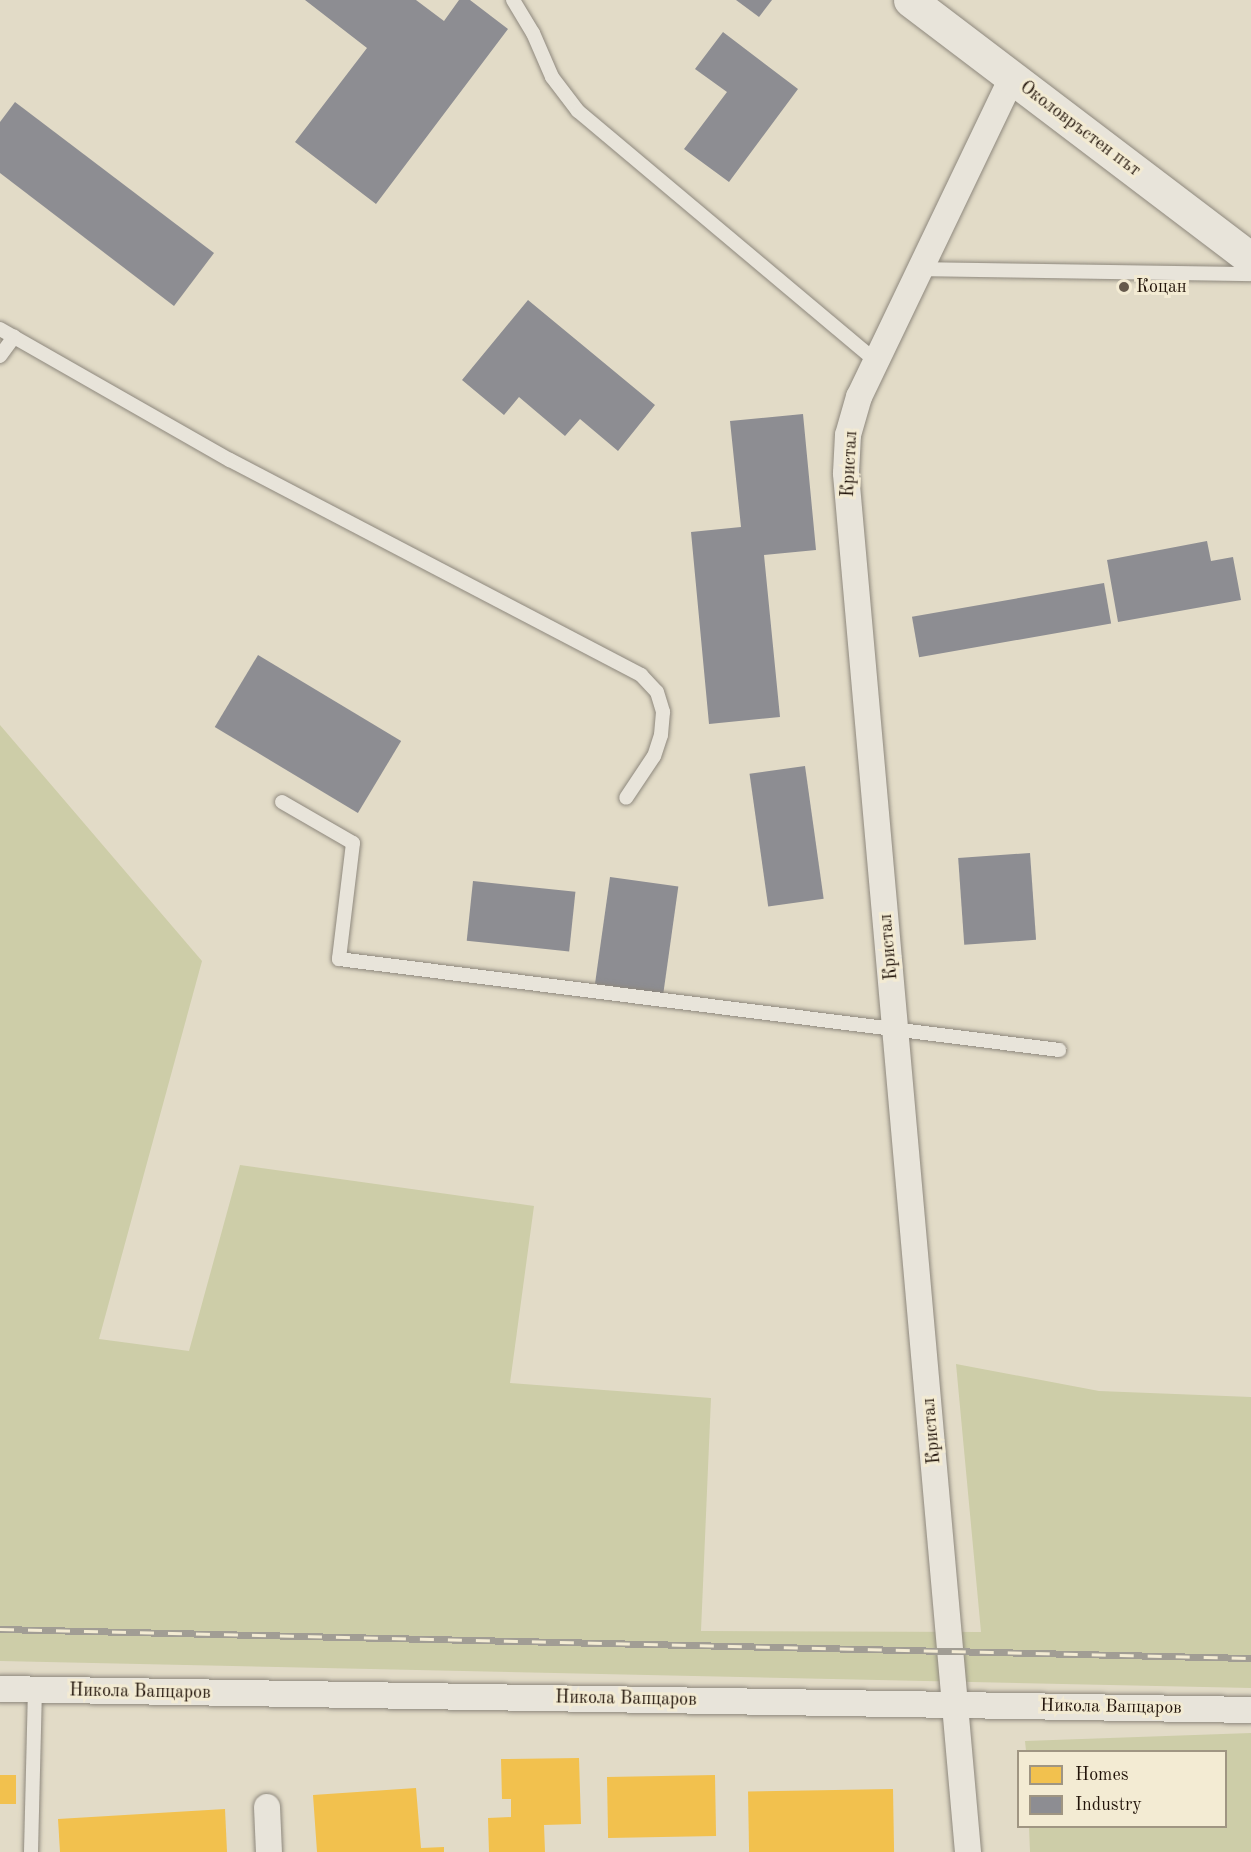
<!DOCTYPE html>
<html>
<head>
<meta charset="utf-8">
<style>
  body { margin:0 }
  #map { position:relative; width:1251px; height:1852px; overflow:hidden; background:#e2dbc7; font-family:"Old Standard TT",serif }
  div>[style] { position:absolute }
  .green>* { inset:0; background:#cdcda8 }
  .homes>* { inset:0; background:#f2c14e; transform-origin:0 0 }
  .industry>* { inset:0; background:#8d8d92; transform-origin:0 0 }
  .roads { filter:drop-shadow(0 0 2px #8e887d) drop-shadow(0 0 2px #8e887d) }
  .lane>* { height:14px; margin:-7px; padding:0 7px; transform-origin:7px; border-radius:7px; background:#e8e4da }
  .street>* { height:26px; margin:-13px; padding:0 13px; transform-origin:13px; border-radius:13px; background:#e8e4da }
  .secondary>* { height:33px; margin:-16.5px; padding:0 16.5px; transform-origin:16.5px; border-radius:16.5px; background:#e8e4da }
  .rail>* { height:7px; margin-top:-3.5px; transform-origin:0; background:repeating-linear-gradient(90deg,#f3ebd3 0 14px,#a19d94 0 28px); box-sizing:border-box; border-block:2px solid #a19d94 }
  .dots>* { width:16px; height:16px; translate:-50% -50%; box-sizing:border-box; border:3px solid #f3ebd3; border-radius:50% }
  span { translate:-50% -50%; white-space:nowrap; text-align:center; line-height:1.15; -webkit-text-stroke:6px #f3ebd3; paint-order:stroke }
  .street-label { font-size:18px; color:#211309 }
  .poi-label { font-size:18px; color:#211309 }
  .left { translate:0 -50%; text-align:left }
  .legend { position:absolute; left:1017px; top:1750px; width:210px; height:78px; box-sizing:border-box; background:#f3ebd3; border:2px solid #9f9582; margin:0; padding:8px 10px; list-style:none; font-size:18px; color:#211309 }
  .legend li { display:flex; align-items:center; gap:12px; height:30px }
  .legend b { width:30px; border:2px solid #9f9582 }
</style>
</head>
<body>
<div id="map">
  <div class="green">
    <div style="clip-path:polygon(0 725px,202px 961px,99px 1339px,189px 1351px,240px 1165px,534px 1206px,510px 1383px,711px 1398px,701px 1631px,981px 1632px,956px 1364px,1099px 1391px,1251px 1397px,1251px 1688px,0 1661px)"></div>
    <div style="clip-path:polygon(1251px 1733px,1251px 1852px,1030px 1852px,1029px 1827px,1226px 1826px,1226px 1752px,1026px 1751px,1025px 1741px)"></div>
  </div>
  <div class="homes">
    <div style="clip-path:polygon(579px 1758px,581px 1824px,544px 1825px,545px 1852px,489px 1852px,488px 1818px,511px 1817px,511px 1799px,502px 1799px,501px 1759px)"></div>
    <div style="left:16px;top:1775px;width:29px;height:16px;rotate:90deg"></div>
    <div style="left:715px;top:1775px;width:61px;height:108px;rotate:89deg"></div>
    <div style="clip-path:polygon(416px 1788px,421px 1848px,444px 1847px,444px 1852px,317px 1852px,313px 1795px)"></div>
    <div style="left:893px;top:1789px;width:63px;height:145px;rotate:89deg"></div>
    <div style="clip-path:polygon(225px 1809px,227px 1852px,60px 1852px,58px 1819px)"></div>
  </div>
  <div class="industry">
    <div style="clip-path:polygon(305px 0,416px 0,444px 21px,459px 0,470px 0,508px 29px,376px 204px,295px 142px,367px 48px)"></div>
    <div style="clip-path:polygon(736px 0,772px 0,759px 17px)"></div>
    <div style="clip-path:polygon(723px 32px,798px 89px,729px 182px,684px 149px,727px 92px,695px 69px)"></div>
    <div style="clip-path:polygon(15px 102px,214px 253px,174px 306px,0 173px,0 122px)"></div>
    <div style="clip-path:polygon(528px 300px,655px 405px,618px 451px,580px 419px,565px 436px,519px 397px,504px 415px,462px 380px)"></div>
    <div style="clip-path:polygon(803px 414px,816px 550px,764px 555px,780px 717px,709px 724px,691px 532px,741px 527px,730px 421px)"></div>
    <div style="clip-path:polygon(1207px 541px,1211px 561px,1233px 557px,1241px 600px,1118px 622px,1107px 560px)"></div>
    <div style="left:1104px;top:583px;width:41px;height:195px;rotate:80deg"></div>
    <div style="left:258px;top:655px;width:167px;height:84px;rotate:31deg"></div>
    <div style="left:805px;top:766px;width:134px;height:56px;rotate:82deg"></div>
    <div style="left:1030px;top:853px;width:87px;height:72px;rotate:86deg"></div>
    <div style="left:610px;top:877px;width:69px;height:108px;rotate:8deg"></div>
    <div style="left:473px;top:881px;width:103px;height:60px;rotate:6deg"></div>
  </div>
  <div class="roads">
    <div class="lane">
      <div style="left:513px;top:0;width:39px;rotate:59deg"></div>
      <div style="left:533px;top:33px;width:48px;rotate:66.6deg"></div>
      <div style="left:552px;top:77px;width:43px;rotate:52.6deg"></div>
      <div style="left:578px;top:111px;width:389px;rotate:40deg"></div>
      <div style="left:920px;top:269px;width:331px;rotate:0.9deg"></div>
      <div style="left:0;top:329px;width:265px;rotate:29.7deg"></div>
      <div style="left:230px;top:460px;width:464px;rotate:27.6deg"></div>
      <div style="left:641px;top:675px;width:23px;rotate:47deg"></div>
      <div style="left:657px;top:692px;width:21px;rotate:73deg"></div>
      <div style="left:663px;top:712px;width:23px;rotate:95deg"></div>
      <div style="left:661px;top:735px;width:22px;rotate:108deg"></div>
      <div style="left:654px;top:756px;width:50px;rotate:123.7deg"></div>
      <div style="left:0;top:356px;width:24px;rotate:-54deg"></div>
      <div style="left:282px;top:802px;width:82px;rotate:30deg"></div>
      <div style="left:353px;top:843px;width:117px;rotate:96.9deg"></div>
      <div style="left:339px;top:959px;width:726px;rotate:7.2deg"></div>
      <div style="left:31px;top:1852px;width:162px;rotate:-88.6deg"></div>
    </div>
    <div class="street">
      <div style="left:0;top:1689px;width:1251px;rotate:0.96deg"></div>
      <div style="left:267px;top:1807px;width:45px;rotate:87.5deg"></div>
      <div style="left:968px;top:1852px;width:1384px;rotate:-95.06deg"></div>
      <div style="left:846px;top:473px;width:38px;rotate:-87deg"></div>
      <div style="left:848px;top:435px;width:40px;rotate:-74deg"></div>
      <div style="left:859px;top:397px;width:355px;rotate:-64.4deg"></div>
    </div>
    <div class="secondary">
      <div style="left:910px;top:0;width:428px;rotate:37.2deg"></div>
    </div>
  </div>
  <div class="rail">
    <div style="left:0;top:1629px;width:1251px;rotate:1.33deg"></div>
  </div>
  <div class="dots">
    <div style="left:1124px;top:287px;background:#65594c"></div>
  </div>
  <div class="street-label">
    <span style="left:1080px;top:129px;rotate:37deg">Околовръстен път</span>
    <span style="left:850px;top:464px;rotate:-87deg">Кристал</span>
    <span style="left:889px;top:947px;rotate:-95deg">Кристал</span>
    <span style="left:932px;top:1431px;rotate:-95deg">Кристал</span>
    <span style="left:140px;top:1692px;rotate:1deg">Никола Вапцаров</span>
    <span style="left:626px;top:1699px;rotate:1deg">Никола Вапцаров</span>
    <span style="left:1111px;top:1707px;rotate:1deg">Никола Вапцаров</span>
  </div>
  <div class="poi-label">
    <span class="left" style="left:1136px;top:287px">Коцан</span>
  </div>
  <ul class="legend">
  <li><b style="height:16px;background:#f2c14e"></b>Homes</li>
  <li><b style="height:16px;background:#8d8d92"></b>Industry</li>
  </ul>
</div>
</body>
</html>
